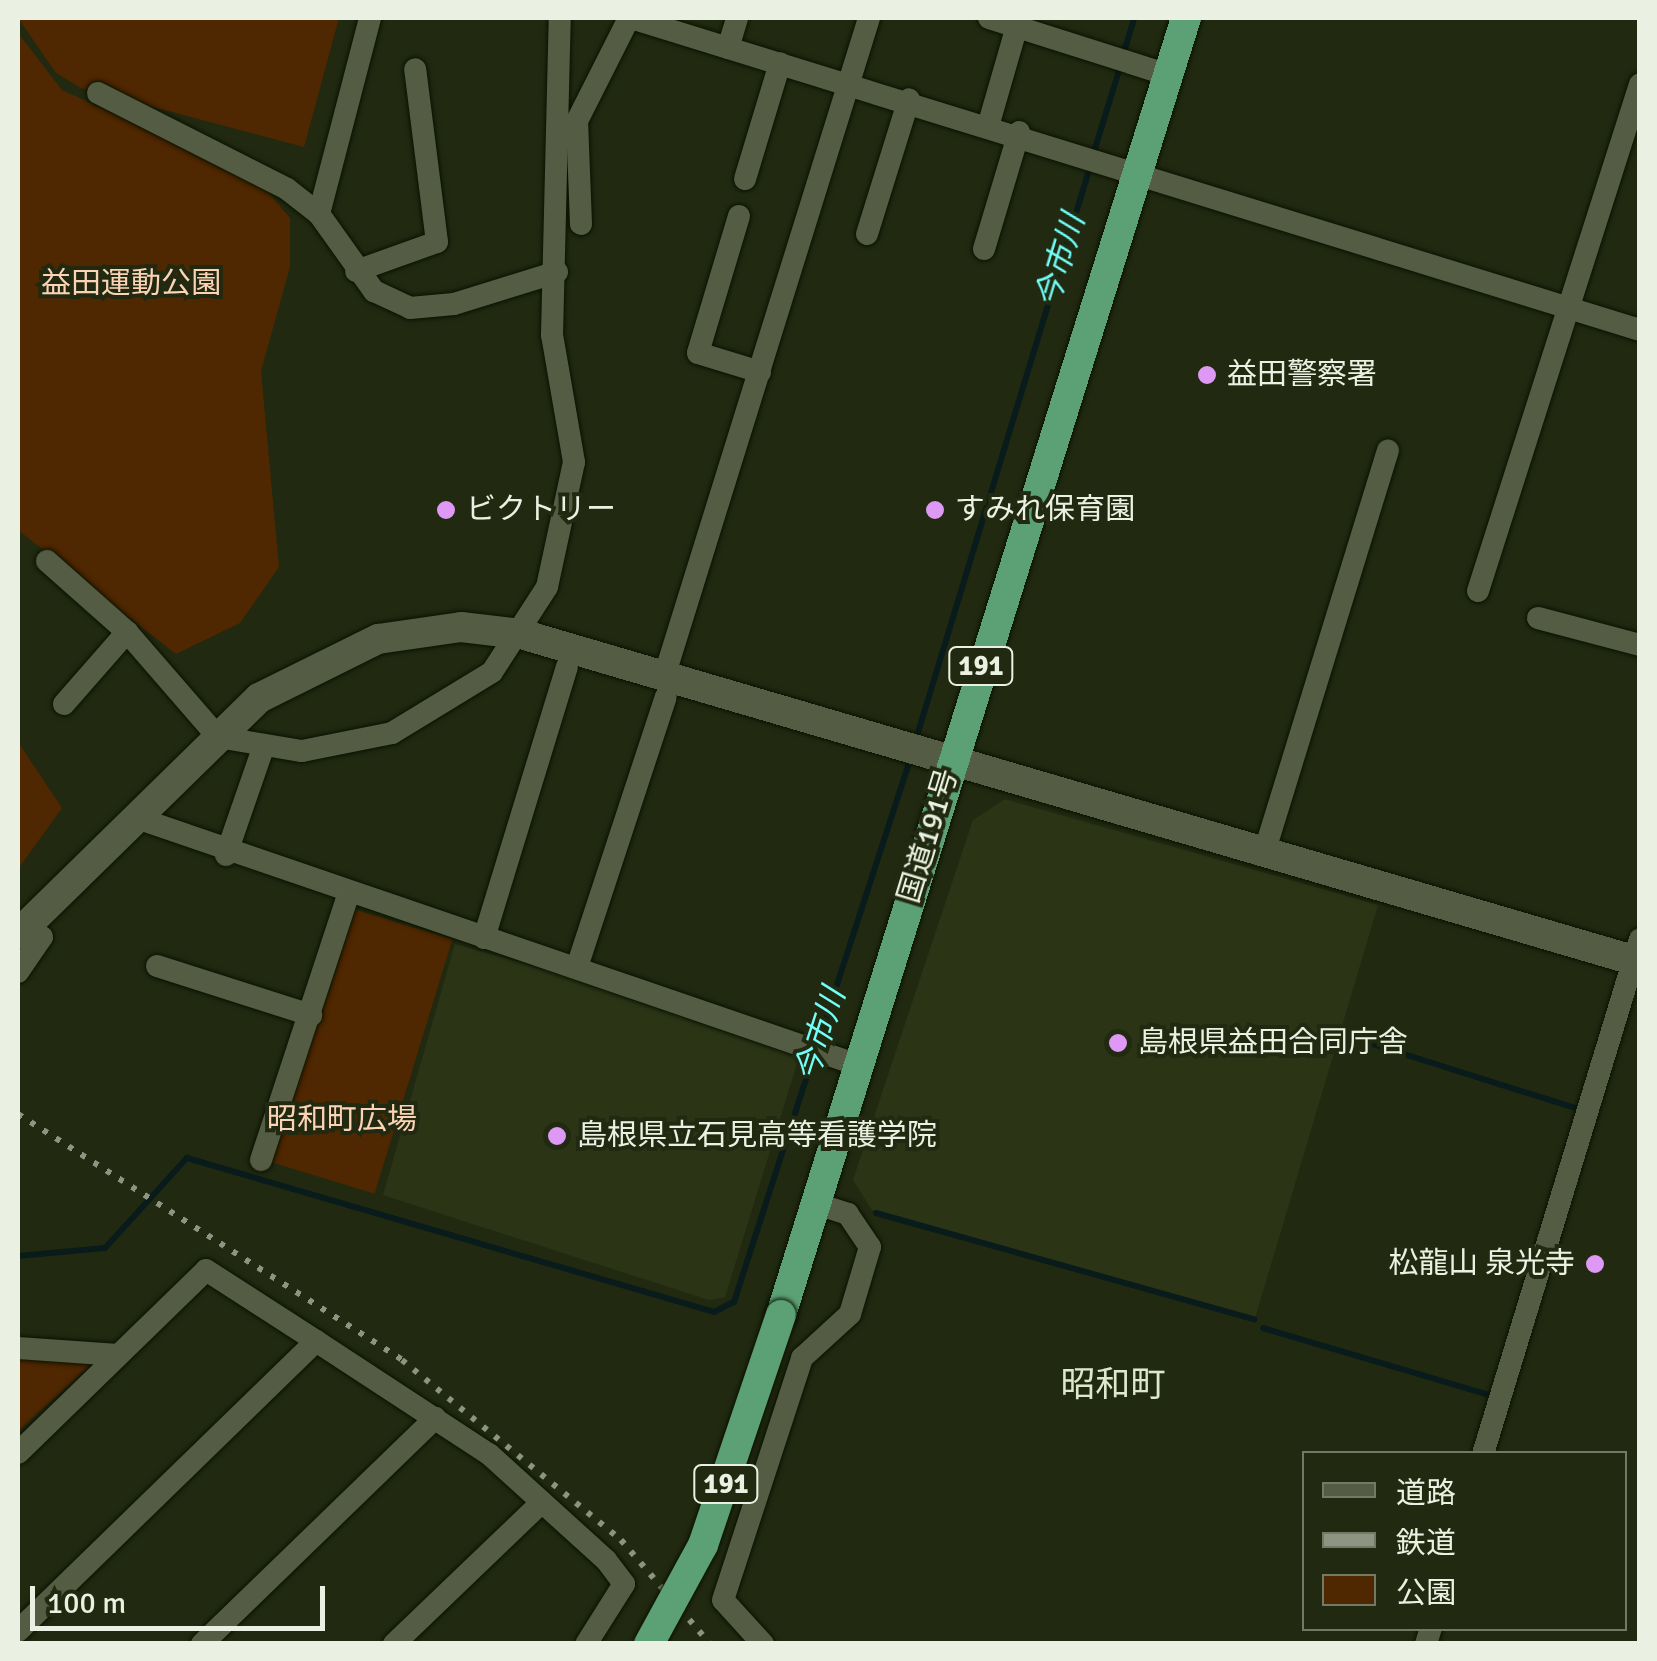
<!DOCTYPE html>
<html>
<head>
<meta charset="utf-8">
<style>
  body { margin:0 }
  #map { position:relative; width:1657px; height:1661px; overflow:hidden; background:#212a11; font-family:Signika,"Noto Sans JP",sans-serif }
  div>[style] { position:absolute }
  .built>* { inset:0; background:#2b3516 }
  .green>* { inset:0; background:#4f2700; transform-origin:0 0 }
  .stream>* { height:6px; margin:-3px; padding:0 3px; transform-origin:3px; border-radius:3px; background:#091c1b }
  .roads { filter:drop-shadow(0 0 2px #0b1200) drop-shadow(0 0 2px #0b1200) }
  .minor>* { height:22px; margin:-11px; padding:0 11px; transform-origin:11px; border-radius:11px; background:#545d43 }
  .tertiary>* { height:30px; margin:-15px; padding:0 15px; transform-origin:15px; border-radius:15px; background:#545d43 }
  .trunk>* { height:30px; margin:-15px; padding:0 15px; transform-origin:15px; border-radius:15px; background:#5ca076 }
  .rail>* { height:6px; margin-top:-3px; transform-origin:0; background:repeating-linear-gradient(90deg,#8d9481 0 5px,transparent 0 15px) }
  .bridges { filter:drop-shadow(0 0 2px #0b1200) drop-shadow(0 0 2px #0b1200) }
  .trunk-bridge>* { height:30px; margin:-15px; padding:0 15px; transform-origin:15px; border-radius:15px; background:#5ca076 }
  .dots>* { width:28px; height:28px; translate:-50% -50%; box-sizing:border-box; border:5px solid #212a11; border-radius:50% }
  span { translate:-50% -50%; white-space:nowrap; text-align:center; line-height:1.15; -webkit-text-stroke:8px #212a11; paint-order:stroke }
  .shield-label span { padding:2px 8px; background:#212a11; border:2px solid; border-radius:8px; -webkit-text-stroke-width:0 }
  .shield-label { font-size:28px; color:#ebf1e2; font-weight:700 }
  .park-label { font-size:30px; color:#fcd3b5 }
  .poi-label { font-size:30px; color:#ebf1e2 }
  .left { translate:0 -50%; text-align:left }
  .right { translate:-100% -50%; text-align:right }
  .street-label { font-size:30px; color:#ebf1e2 }
  .water-label { font-size:32px; color:#70fff9; font-style:italic }
  .quarter-label { font-size:35px; color:#dde9cb }
  .frame { position:absolute; inset:0; border:20px solid #ebf1e2; pointer-events:none }
  .legend { position:absolute; left:1302px; top:1451px; width:325px; height:180px; box-sizing:border-box; background:#212a11; border:2px solid #727a65; margin:0; padding:12px 18px; list-style:none; font-size:30px; color:#ebf1e2 }
  .legend li { display:flex; align-items:center; gap:20px; height:50px }
  .legend b { width:50px; border:2px solid #727a65 }
  .scale { position:absolute; left:30px; top:1586px; width:295px; height:45px; box-sizing:border-box; border:5px solid #ebf1e2; border-top:0; padding-left:12px; font-size:30px; line-height:35px; white-space:nowrap; color:#ebf1e2; -webkit-text-stroke:8px #212a11; paint-order:stroke }
</style>
</head>
<body>
<div id="map">
  <div class="built">
    <div style="clip-path:polygon(1005px 799px,1378px 905px,1255px 1318px,872px 1210px,853px 1180px,973px 820px)"></div>
    <div style="clip-path:polygon(455px 944px,632px 994px,799px 1057px,725px 1297px,709px 1300px,383px 1195px)"></div>
  </div>
  <div class="green">
    <div style="clip-path:polygon(18px 18px,339px 18px,304px 147px,81px 88px,56px 73px)"></div>
    <div style="clip-path:polygon(18px 33px,62px 90px,257px 179px,290px 218px,290px 267px,261px 371px,279px 567px,240px 623px,176px 654px,18px 530px)"></div>
    <div style="clip-path:polygon(18px 742px,62px 808px,18px 869px)"></div>
    <div style="left:350px;top:908px;width:107px;height:266px;rotate:17deg"></div>
    <div style="clip-path:polygon(18px 1359px,96px 1360px,18px 1431px)"></div>
  </div>
  <div class="stream">
    <div style="left:1123px;top:55px;width:39px;rotate:-73deg"></div>
    <div style="left:1093px;top:155px;width:92px;rotate:-72.9deg"></div>
    <div style="left:916px;top:739px;width:598px;rotate:-73.08deg"></div>
    <div style="left:1353px;top:1038px;width:236px;rotate:17.5deg"></div>
    <div style="left:818px;top:1043px;width:302px;rotate:-72deg"></div>
    <div style="left:876px;top:1213px;width:393px;rotate:15.7deg"></div>
    <div style="left:18px;top:1256px;width:87px;rotate:-5.3deg"></div>
    <div style="left:105px;top:1248px;width:122px;rotate:-47.7deg"></div>
    <div style="left:187px;top:1158px;width:549px;rotate:16.29deg"></div>
    <div style="left:714px;top:1312px;width:22px;rotate:-27deg"></div>
    <div style="left:734px;top:1302px;width:260px;rotate:-72.1deg"></div>
    <div style="left:1263px;top:1328px;width:239px;rotate:16.5deg"></div>
  </div>
  <div class="roads">
    <div class="minor">
      <div style="left:631px;top:18px;width:1056px;rotate:17.18deg"></div>
      <div style="left:989px;top:18px;width:189px;rotate:17.6deg"></div>
      <div style="left:728px;top:48px;width:31px;rotate:-73deg"></div>
      <div style="left:98px;top:93px;width:212px;rotate:26.9deg"></div>
      <div style="left:287px;top:189px;width:41px;rotate:38deg"></div>
      <div style="left:319px;top:214px;width:95px;rotate:54.5deg"></div>
      <div style="left:374px;top:291px;width:40px;rotate:25deg"></div>
      <div style="left:410px;top:308px;width:44px;rotate:-5.2deg"></div>
      <div style="left:454px;top:304px;width:108px;rotate:-17.3deg"></div>
      <div style="left:989px;top:123px;width:101px;rotate:-73.9deg"></div>
      <div style="left:745px;top:179px;width:121px;rotate:-73.2deg"></div>
      <div style="left:319px;top:214px;width:203px;rotate:-75.4deg"></div>
      <div style="left:739px;top:216px;width:143px;rotate:106.7deg"></div>
      <div style="left:698px;top:353px;width:65px;rotate:17deg"></div>
      <div style="left:581px;top:224px;width:103px;rotate:-92.2deg"></div>
      <div style="left:577px;top:121px;width:115px;rotate:-63.2deg"></div>
      <div style="left:867px;top:234px;width:141px;rotate:-72.7deg"></div>
      <div style="left:984px;top:249px;width:122px;rotate:-73.3deg"></div>
      <div style="left:356px;top:271px;width:86px;rotate:-19.7deg"></div>
      <div style="left:437px;top:242px;width:174px;rotate:-97.2deg"></div>
      <div style="left:47px;top:561px;width:107px;rotate:41.6deg"></div>
      <div style="left:127px;top:632px;width:139px;rotate:49.1deg"></div>
      <div style="left:218px;top:737px;width:85px;rotate:9.5deg"></div>
      <div style="left:302px;top:751px;width:92px;rotate:-11.3deg"></div>
      <div style="left:392px;top:733px;width:117px;rotate:-31.4deg"></div>
      <div style="left:492px;top:672px;width:101px;rotate:-57.1deg"></div>
      <div style="left:547px;top:587px;width:128px;rotate:-77.8deg"></div>
      <div style="left:574px;top:462px;width:129px;rotate:-99.8deg"></div>
      <div style="left:552px;top:335px;width:317px;rotate:-88.6deg"></div>
      <div style="left:1478px;top:591px;width:532px;rotate:-72.28deg"></div>
      <div style="left:1538px;top:618px;width:106px;rotate:14.8deg"></div>
      <div style="left:664px;top:677px;width:690px;rotate:-72.72deg"></div>
      <div style="left:64px;top:704px;width:96px;rotate:-48.8deg"></div>
      <div style="left:137px;top:818px;width:765px;rotate:18.91deg"></div>
      <div style="left:1265px;top:850px;width:418px;rotate:-72.9deg"></div>
      <div style="left:226px;top:855px;width:116px;rotate:-70.9deg"></div>
      <div style="left:484px;top:938px;width:284px;rotate:-73deg"></div>
      <div style="left:157px;top:966px;width:162px;rotate:17.7deg"></div>
      <div style="left:577px;top:967px;width:284px;rotate:-71.8deg"></div>
      <div style="left:18px;top:972px;width:42px;rotate:-55.6deg"></div>
      <div style="left:42px;top:937px;width:14px;rotate:-150deg"></div>
      <div style="left:261px;top:1160px;width:279px;rotate:-71.8deg"></div>
      <div style="left:18px;top:1348px;width:100px;rotate:4deg"></div>
      <div style="left:18px;top:1453px;width:262px;rotate:-44.2deg"></div>
      <div style="left:206px;top:1270px;width:131px;rotate:32.8deg"></div>
      <div style="left:1483px;top:1454px;width:538px;rotate:-73.05deg"></div>
      <div style="left:18px;top:1631px;width:416px;rotate:-44.2deg"></div>
      <div style="left:316px;top:1341px;width:207px;rotate:33.2deg"></div>
      <div style="left:489px;top:1454px;width:158px;rotate:42.2deg"></div>
      <div style="left:606px;top:1560px;width:30px;rotate:53deg"></div>
      <div style="left:624px;top:1584px;width:71px;rotate:122.3deg"></div>
      <div style="left:202px;top:1644px;width:325px;rotate:-44.1deg"></div>
      <div style="left:394px;top:1644px;width:205px;rotate:-43.8deg"></div>
      <div style="left:763px;top:1644px;width:59px;rotate:-132.3deg"></div>
      <div style="left:723px;top:1600px;width:255px;rotate:-71.9deg"></div>
      <div style="left:802px;top:1358px;width:65px;rotate:-42.5deg"></div>
      <div style="left:850px;top:1314px;width:70px;rotate:-73.4deg"></div>
      <div style="left:870px;top:1247px;width:40px;rotate:-124deg"></div>
      <div style="left:848px;top:1214px;width:33px;rotate:-162deg"></div>
      <div style="left:1426px;top:1644px;width:17px;rotate:-73deg"></div>
    </div>
    <div class="tertiary">
      <div style="left:18px;top:934px;width:337px;rotate:-44.4deg"></div>
      <div style="left:259px;top:698px;width:133px;rotate:-26.4deg"></div>
      <div style="left:378px;top:639px;width:84px;rotate:-8.2deg"></div>
      <div style="left:461px;top:627px;width:60px;rotate:6.7deg"></div>
      <div style="left:521px;top:634px;width:1166px;rotate:16.34deg"></div>
    </div>
    <div class="trunk">
      <div style="left:781px;top:1315px;width:1359px;rotate:-72.66deg"></div>
    </div>
  </div>
  <div class="rail">
    <div style="left:18px;top:1114px;width:456px;rotate:32.6deg"></div>
    <div style="left:402px;top:1360px;width:283px;rotate:39.4deg"></div>
    <div style="left:621px;top:1540px;width:137px;rotate:49.4deg"></div>
  </div>
  <div class="bridges">
    <div class="trunk-bridge">
      <div style="left:649px;top:1644px;width:113px;rotate:-61.4deg"></div>
      <div style="left:703px;top:1545px;width:243px;rotate:-71.3deg"></div>
    </div>
  </div>
  <div class="dots">
    <div style="left:1207px;top:375px;background:#dd99f3"></div>
    <div style="left:446px;top:510px;background:#dd99f3"></div>
    <div style="left:935px;top:510px;background:#dd99f3"></div>
    <div style="left:1118px;top:1043px;background:#dd99f3"></div>
    <div style="left:557px;top:1136px;background:#dd99f3"></div>
    <div style="left:1595px;top:1264px;background:#dd99f3"></div>
  </div>
  <div class="shield-label">
    <span style="left:981px;top:666px">191</span>
    <span style="left:726px;top:1484px">191</span>
  </div>
  <div class="park-label">
    <span style="left:131px;top:284px">益田運動公園</span>
    <span style="left:342px;top:1120px">昭和町広場</span>
  </div>
  <div class="poi-label">
    <span class="left" style="left:1227px;top:375px">益田警察署</span>
    <span class="left" style="left:466px;top:510px">ビクトリー</span>
    <span class="left" style="left:955px;top:510px">すみれ保育園</span>
    <span class="left" style="left:1138px;top:1043px">島根県益田合同庁舎</span>
    <span class="left" style="left:577px;top:1136px">島根県立石見高等看護学院</span>
    <span class="right" style="left:1575px;top:1264px">松龍山 泉光寺</span>
  </div>
  <div class="street-label">
    <span style="left:929px;top:836px;rotate:-73deg">国道191号</span>
  </div>
  <div class="water-label">
    <span style="left:1061px;top:261px;rotate:-73deg">今市川</span>
    <span style="left:821px;top:1035px;rotate:-72deg">今市川</span>
  </div>
  <div class="quarter-label">
    <span style="left:1113px;top:1385px">昭和町</span>
  </div>
  <div class="frame"></div>
  <ul class="legend">
  <li><b style="height:12px;background:#545d43"></b>道路</li>
  <li><b style="height:12px;background:#8d9481"></b>鉄道</li>
  <li><b style="height:28px;background:#4f2700"></b>公園</li>
  </ul>
  <div class="scale">100 m</div>
</div>
</body>
</html>
